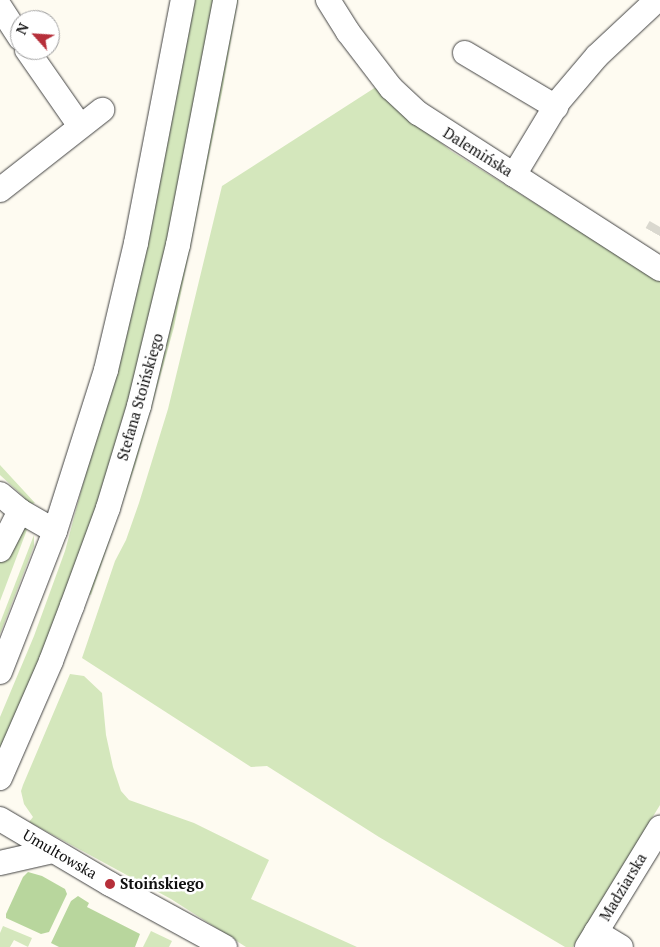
<!DOCTYPE html>
<html>
<head>
<meta charset="utf-8">
<style>
  body { margin:0 }
  #map { position:relative; width:660px; height:947px; overflow:hidden; background:#fefbf1; font-family:"PT Serif",serif }
  div>[style] { position:absolute }
  .green>* { inset:0; background:#d4e7bc }
  .forest>* { inset:0; background:#b8d69d }
  .minor-tunnel>* { height:24px; margin-top:-12px; transform-origin:0; background:repeating-linear-gradient(90deg,#dad8cf 0 24px,transparent 0 36px) }
  .roads { filter:drop-shadow(0 0 1px #424242) drop-shadow(0 0 1px #424242) }
  .minor>* { height:24px; margin:-12px; padding:0 12px; transform-origin:12px; border-radius:12px; background:#fff }
  .dots>* { width:14px; height:14px; translate:-50% -50%; box-sizing:border-box; border:2px solid #fff; border-radius:50% }
  span { translate:-50% -50%; white-space:nowrap; text-align:center; line-height:1.15; -webkit-text-stroke:5px #fff; paint-order:stroke }
  .street-label { font-size:15px; color:#0f0f0f }
  .poi-label { font-size:15px; color:#0f0f0f; font-weight:700 }
  .left { translate:0 -50%; text-align:left }
  .north { position:absolute; left:10px; top:10px; width:50px; height:50px; box-sizing:border-box; background:#fff; border:1px solid #9f9f9f; border-radius:50%; rotate:296deg; font-size:14px; font-weight:700; line-height:20px; text-align:center; color:#0f0f0f }
  .north::after { content:''; display:block; margin:auto; width:18px; height:22px; background:#b62f3a; clip-path:polygon(50% 0,100% 100%,50% 72%,0 100%) }
</style>
</head>
<body>
<div id="map">
  <div class="green">
    <div style="clip-path:polygon(192px 0,216px 0,159px 292px,91px 529px,0 756px,0 717px,34px 636px,65px 551px,92px 450px)"></div>
    <div style="clip-path:polygon(234px 0,238px 0,222px 92px,174px 327px,136px 463px,91px 595px,87px 593px)"></div>
    <div style="clip-path:polygon(376px 87px,399px 109px,451px 151px,660px 281px,660px 805px,573px 947px,565px 947px,379px 837px,267px 766px,251px 767px,82px 658px,115px 561px,126px 540px,139px 503px,168px 409px,222px 186px)"></div>
    <div style="clip-path:polygon(0 465px,35px 503px,32px 504px,22px 501px,25px 498px,0 475px)"></div>
    <div style="clip-path:polygon(17px 525px,28px 527px,0 601px,0 561px)"></div>
    <div style="clip-path:polygon(34px 535px,34px 546px,0 634px,0 623px)"></div>
    <div style="clip-path:polygon(70px 674px,84px 676px,102px 693px,106px 735px,113px 767px,121px 791px,129px 800px,194px 823px,269px 860px,251px 899px,357px 947px,246px 947px,171px 899px,29px 822px,33px 817px,24px 804px,21px 791px,23px 785px)"></div>
    <div style="clip-path:polygon(3px 926px,32px 938px,28px 947px,14px 940px,10px 947px,0 947px,0 933px)"></div>
    <div style="clip-path:polygon(151px 931px,172px 941px,169px 947px,143px 947px)"></div>
  </div>
  <div class="forest">
    <div style="clip-path:polygon(28px 872px,42px 876px,65px 889px,67px 894px,49px 932px,41px 934px,6px 918px,6px 914px,23px 877px)"></div>
    <div style="clip-path:polygon(78px 896px,89px 903px,87px 907px,140px 934px,135px 947px,59px 947px,51px 943px,71px 901px)"></div>
  </div>
  <div class="minor-tunnel">
    <div style="left:656px;top:234px;width:8px;rotate:-60deg"></div>
  </div>
  <div class="roads">
    <div class="minor">
      <div style="left:328px;top:0;width:38px;rotate:58deg"></div>
      <div style="left:348px;top:32px;width:71px;rotate:52.5deg"></div>
      <div style="left:391px;top:88px;width:37px;rotate:43deg"></div>
      <div style="left:418px;top:113px;width:288px;rotate:32.8deg"></div>
      <div style="left:0;top:7px;width:37px;rotate:57deg"></div>
      <div style="left:27px;top:50px;width:93px;rotate:55.1deg"></div>
      <div style="left:465px;top:53px;width:106px;rotate:30.7deg"></div>
      <div style="left:514px;top:175px;width:85px;rotate:-58.9deg"></div>
      <div style="left:558px;top:102px;width:60px;rotate:-49.7deg"></div>
      <div style="left:597px;top:56px;width:82px;rotate:-43deg"></div>
      <div style="left:0;top:190px;width:130px;rotate:-38.1deg"></div>
      <div style="left:0;top:494px;width:26px;rotate:40deg"></div>
      <div style="left:20px;top:511px;width:40px;rotate:29.7deg"></div>
      <div style="left:0;top:550px;width:44px;rotate:-62.9deg"></div>
      <div style="left:0;top:672px;width:151px;rotate:-68.7deg"></div>
      <div style="left:55px;top:531px;width:169px;rotate:-72.4deg"></div>
      <div style="left:106px;top:370px;width:130px;rotate:-76.7deg"></div>
      <div style="left:136px;top:243px;width:248px;rotate:-79.1deg"></div>
      <div style="left:0;top:778px;width:128px;rotate:-66.4deg"></div>
      <div style="left:51px;top:661px;width:59px;rotate:-69.1deg"></div>
      <div style="left:72px;top:606px;width:104px;rotate:-69.8deg"></div>
      <div style="left:108px;top:508px;width:107px;rotate:-73.1deg"></div>
      <div style="left:139px;top:406px;width:166px;rotate:-76.4deg"></div>
      <div style="left:178px;top:245px;width:249px;rotate:-79.1deg"></div>
      <div style="left:0;top:819px;width:128px;rotate:30.6deg"></div>
      <div style="left:110px;top:884px;width:131px;rotate:28.7deg"></div>
      <div style="left:0;top:863px;width:54px;rotate:-12.8deg"></div>
      <div style="left:596px;top:932px;width:29px;rotate:31deg"></div>
      <div style="left:587px;top:947px;width:140px;rotate:-58.5deg"></div>
    </div>
  </div>
  <div class="dots">
    <div style="left:110px;top:884px;background:#b62f3a"></div>
  </div>
  <div class="street-label">
    <span style="left:478px;top:152px;rotate:32deg">Dalemińska</span>
    <span style="left:140px;top:397px;rotate:-74deg">Stefana Stoińskiego</span>
    <span style="left:60px;top:854px;rotate:30deg">Umultowska</span>
    <span style="left:623px;top:887px;rotate:-59deg">Madziarska</span>
  </div>
  <div class="poi-label">
    <span class="left" style="left:120px;top:884px">Stoińskiego</span>
  </div>
  <div class="north">N</div>
</div>
</body>
</html>
